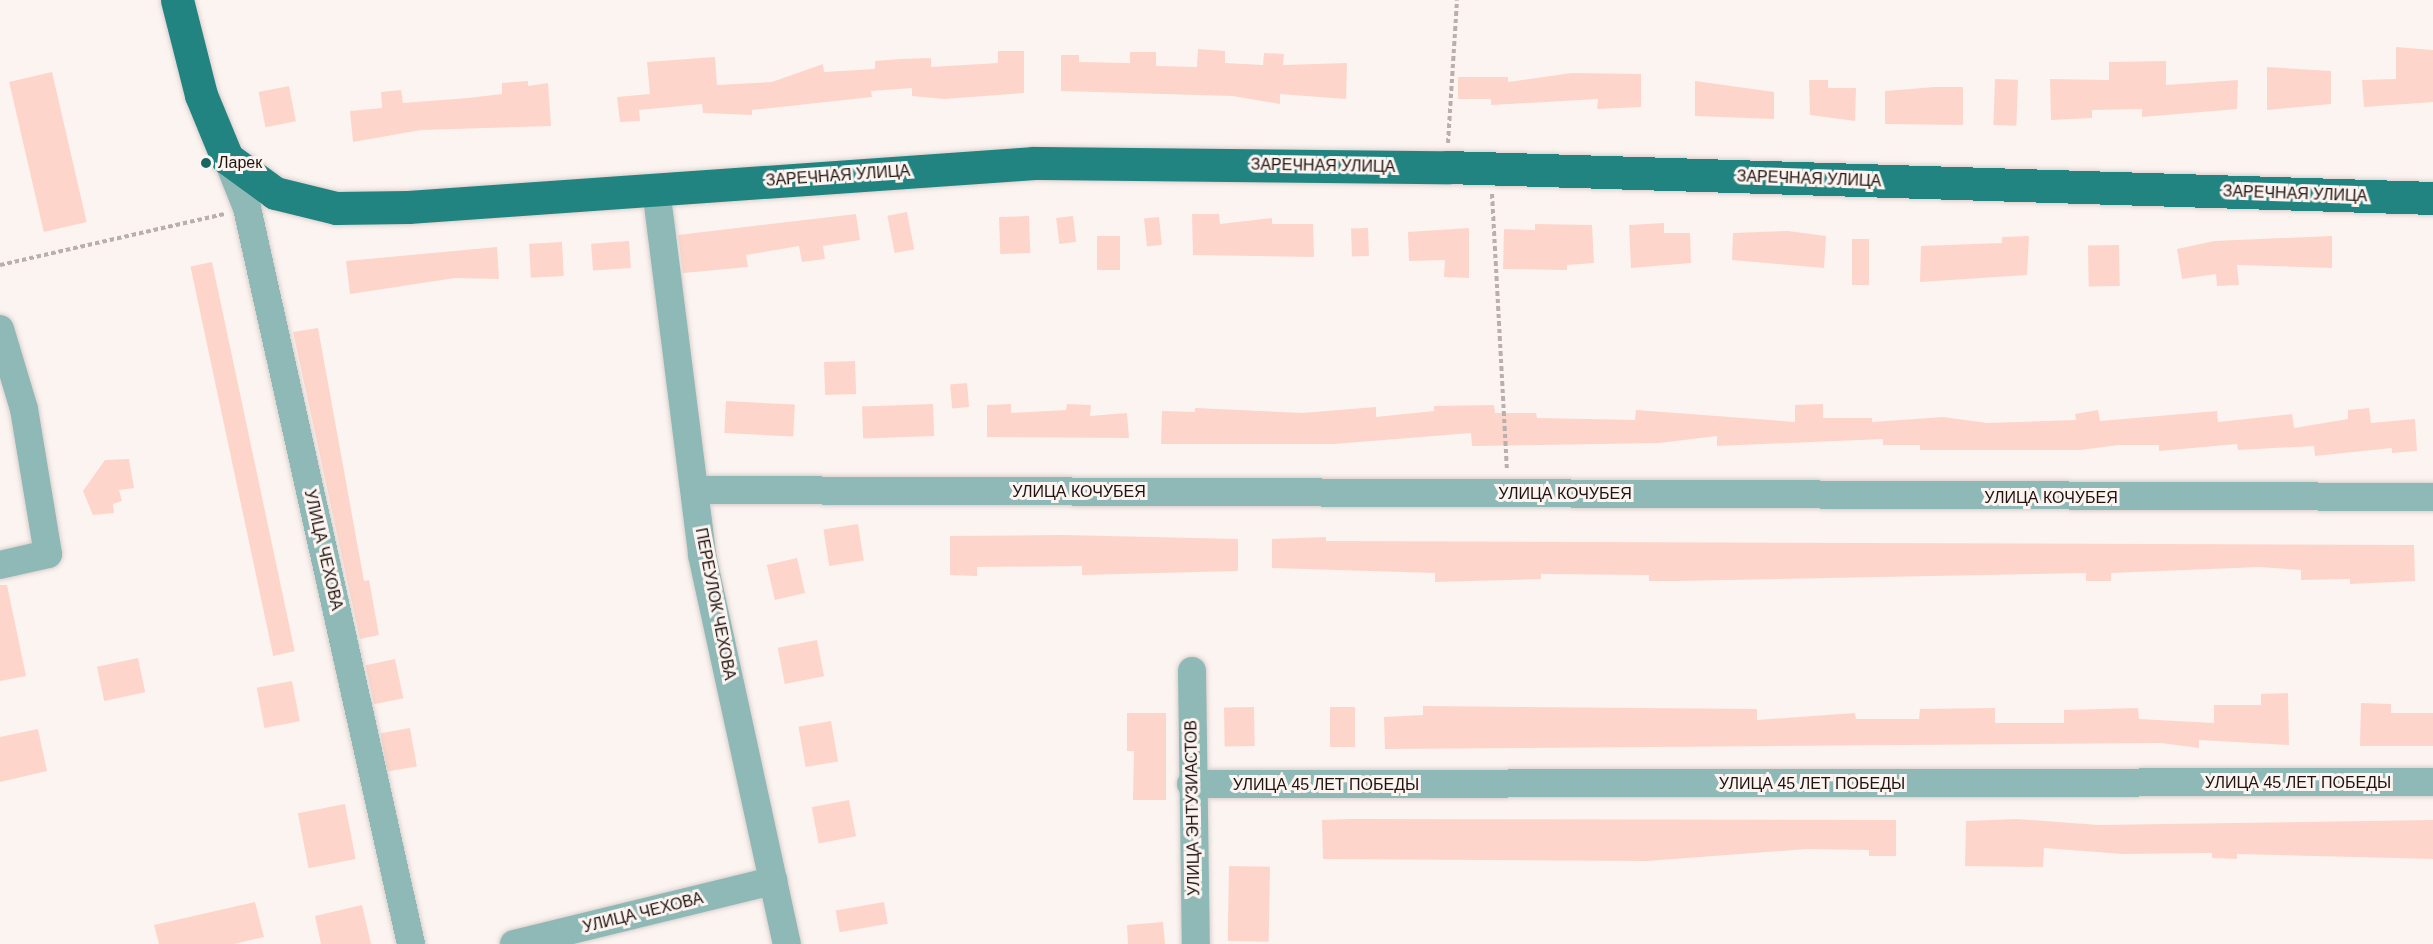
<!DOCTYPE html>
<html>
<head>
<meta charset="utf-8">
<style>
  body { margin:0 }
  #map { position:relative; width:2433px; height:944px; overflow:hidden; background:#fcf4f1; font-family:Arial,sans-serif }
  div>[style] { position:absolute }
  .building>* { inset:0; background:#fed5ca; transform-origin:0 0 }
  .path>* { height:4px; margin-top:-2px; transform-origin:0; background:repeating-linear-gradient(90deg,#b9afac 0 4.5px,transparent 0 7.5px) }
  .roads { filter:drop-shadow(0 0 2px #d9d0cd) drop-shadow(0 0 2px #d9d0cd) }
  .minor>* { height:28px; margin:-14px; padding:0 14px; transform-origin:14px; border-radius:14px; background:#8eb9b6 }
  .major>* { height:33px; margin:-16.5px; padding:0 16.5px; transform-origin:16.5px; border-radius:16.5px; background:#228481 }
  .dots>* { width:16px; height:16px; translate:-50% -50%; box-sizing:border-box; border:3px solid #fcf4f1; border-radius:50% }
  span { translate:-50% -50%; white-space:nowrap; text-align:center; line-height:1.15; -webkit-text-stroke:6px #fcf4f1; paint-order:stroke }
  .poi-label { font-size:16px; color:#20130f }
  .left { translate:0 -50%; text-align:left }
  .street-label { font-size:16px; color:#20130f }
</style>
</head>
<body>
<div id="map">
  <div class="building">
    <div style="clip-path:polygon(2396px 47px,2433px 50px,2433px 102px,2364px 107px,2362px 80px,2396px 79px)"></div>
    <div style="clip-path:polygon(1198px 49px,1225px 51px,1225px 63px,1263px 65px,1264px 53px,1284px 54px,1283px 65px,1347px 63px,1346px 99px,1280px 94px,1280px 104px,1233px 96px,1061px 91px,1061px 55px,1079px 55px,1079px 62px,1130px 63px,1130px 52px,1156px 52px,1156px 66px,1197px 67px)"></div>
    <div style="clip-path:polygon(998px 51px,1024px 51px,1024px 93px,944px 99px,912px 96px,912px 88px,871px 91px,872px 97px,752px 110px,752px 115px,703px 113px,702px 104px,639px 110px,640px 121px,620px 122px,617px 97px,650px 94px,647px 62px,715px 57px,717px 85px,772px 82px,823px 64px,824px 72px,875px 69px,875px 61px,900px 59px,931px 58px,931px 67px,998px 63px)"></div>
    <div style="clip-path:polygon(2166px 61px,2166px 85px,2238px 80px,2237px 109px,2142px 117px,2142px 109px,2092px 110px,2092px 118px,2051px 120px,2050px 79px,2109px 80px,2109px 62px)"></div>
    <div style="clip-path:polygon(2267px 67px,2331px 71px,2331px 104px,2267px 110px)"></div>
    <div style="left:52px;top:72px;width:154px;height:44px;rotate:77deg"></div>
    <div style="clip-path:polygon(1572px 73px,1641px 74px,1641px 107px,1597px 109px,1598px 99px,1491px 105px,1491px 99px,1458px 99px,1458px 77px,1508px 77px,1508px 82px)"></div>
    <div style="left:1995px;top:79px;width:23px;height:46px;rotate:2deg"></div>
    <div style="clip-path:polygon(1809px 80px,1828px 80px,1828px 88px,1856px 88px,1855px 121px,1810px 115px)"></div>
    <div style="clip-path:polygon(528px 81px,528px 86px,548px 83px,551px 126px,421px 130px,353px 142px,350px 111px,382px 108px,381px 92px,401px 90px,403px 103px,468px 98px,502px 94px,502px 83px)"></div>
    <div style="clip-path:polygon(1695px 81px,1774px 92px,1774px 119px,1695px 116px)"></div>
    <div style="left:289px;top:86px;width:36px;height:31px;rotate:79deg"></div>
    <div style="clip-path:polygon(1935px 87px,1963px 87px,1963px 125px,1885px 124px,1885px 91px)"></div>
    <div style="left:907px;top:212px;width:38px;height:20px;rotate:79deg"></div>
    <div style="clip-path:polygon(856px 214px,860px 240px,823px 246px,825px 259px,802px 262px,799px 246px,746px 255px,748px 267px,683px 273px,678px 235px)"></div>
    <div style="clip-path:polygon(1192px 214px,1219px 214px,1220px 224px,1272px 218px,1272px 224px,1313px 224px,1314px 257px,1193px 255px)"></div>
    <div style="left:1029px;top:216px;width:37px;height:30px;rotate:88deg"></div>
    <div style="left:1073px;top:216px;width:26px;height:17px;rotate:83deg"></div>
    <div style="left:1159px;top:217px;width:28px;height:15px;rotate:84deg"></div>
    <div style="clip-path:polygon(1664px 223px,1664px 233px,1690px 233px,1691px 263px,1631px 268px,1629px 225px)"></div>
    <div style="clip-path:polygon(1535px 224px,1592px 225px,1594px 263px,1567px 265px,1567px 270px,1503px 269px,1504px 229px,1535px 230px)"></div>
    <div style="left:1368px;top:228px;width:28px;height:17px;rotate:88deg"></div>
    <div style="clip-path:polygon(1469px 228px,1469px 278px,1444px 277px,1445px 260px,1409px 261px,1408px 232px)"></div>
    <div style="clip-path:polygon(1788px 231px,1826px 236px,1824px 268px,1732px 260px,1733px 233px)"></div>
    <div style="left:1097px;top:236px;width:23px;height:34px"></div>
    <div style="clip-path:polygon(2029px 236px,2027px 275px,1920px 282px,1921px 246px,2002px 243px,2002px 237px)"></div>
    <div style="clip-path:polygon(2332px 236px,2332px 268px,2237px 265px,2239px 285px,2217px 286px,2216px 274px,2182px 279px,2177px 249px,2214px 241px)"></div>
    <div style="left:1852px;top:239px;width:17px;height:46px"></div>
    <div style="left:629px;top:241px;width:27px;height:38px;rotate:86deg"></div>
    <div style="left:562px;top:242px;width:34px;height:33px;rotate:87deg"></div>
    <div style="left:2119px;top:245px;width:41px;height:31px;rotate:89deg"></div>
    <div style="clip-path:polygon(497px 247px,499px 279px,455px 278px,350px 294px,346px 261px)"></div>
    <div style="left:212px;top:262px;width:398px;height:22px;rotate:78deg"></div>
    <div style="clip-path:polygon(318px 328px,364px 581px,369px 580px,379px 635px,360px 639px,293px 332px)"></div>
    <div style="left:855px;top:361px;width:33px;height:31px;rotate:88deg"></div>
    <div style="left:967px;top:383px;width:24px;height:17px;rotate:85deg"></div>
    <div style="left:726px;top:401px;width:69px;height:32px;rotate:3deg"></div>
    <div style="left:933px;top:404px;width:32px;height:71px;rotate:88deg"></div>
    <div style="clip-path:polygon(1011px 404px,1011px 413px,1066px 410px,1067px 404px,1091px 405px,1090px 416px,1127px 413px,1129px 438px,987px 437px,987px 405px)"></div>
    <div style="clip-path:polygon(1823px 404px,1823px 418px,1872px 418px,1872px 422px,1943px 417px,1987px 423px,2076px 420px,2075px 414px,2098px 410px,2100px 421px,2217px 411px,2218px 422px,2292px 414px,2294px 428px,2348px 419px,2348px 410px,2369px 408px,2371px 423px,2415px 419px,2417px 451px,2392px 453px,2392px 448px,2315px 456px,2314px 446px,2238px 450px,2237px 444px,2159px 451px,2159px 445px,2119px 445px,2080px 450px,1920px 450px,1920px 445px,1883px 445px,1883px 439px,1717px 446px,1717px 436px,1659px 443px,1472px 446px,1471px 433px,1334px 444px,1161px 444px,1162px 411px,1195px 412px,1195px 408px,1302px 413px,1376px 407px,1376px 417px,1434px 411px,1434px 406px,1494px 405px,1495px 413px,1536px 413px,1537px 418px,1635px 420px,1636px 410px,1795px 422px,1795px 405px)"></div>
    <div style="clip-path:polygon(129px 459px,134px 488px,119px 490px,122px 501px,113px 504px,114px 513px,93px 515px,83px 491px,105px 460px)"></div>
    <div style="left:858px;top:524px;width:37px;height:35px;rotate:81deg"></div>
    <div style="clip-path:polygon(1063px 535px,1238px 539px,1238px 571px,1082px 575px,1082px 566px,977px 567px,977px 576px,950px 575px,950px 536px)"></div>
    <div style="clip-path:polygon(1326px 537px,1326px 541px,2414px 545px,2415px 581px,2350px 584px,2350px 579px,2301px 580px,2301px 570px,2260px 567px,2111px 573px,2111px 581px,2086px 581px,2086px 573px,1676px 581px,1649px 581px,1649px 575px,1541px 574px,1541px 579px,1435px 582px,1435px 573px,1272px 568px,1272px 539px)"></div>
    <div style="left:797px;top:558px;width:36px;height:31px;rotate:77deg"></div>
    <div style="clip-path:polygon(0 585px,7px 585px,26px 676px,0 681px)"></div>
    <div style="left:817px;top:640px;width:37px;height:40px;rotate:79deg"></div>
    <div style="left:138px;top:658px;width:35px;height:42px;rotate:78deg"></div>
    <div style="left:395px;top:659px;width:40px;height:30px;rotate:78deg"></div>
    <div style="left:292px;top:681px;width:41px;height:36px;rotate:79deg"></div>
    <div style="clip-path:polygon(2288px 693px,2289px 745px,2199px 740px,2199px 748px,2161px 743px,1385px 749px,1384px 717px,1423px 715px,1423px 706px,1757px 709px,1757px 720px,1855px 713px,1856px 719px,1919px 719px,1920px 709px,1995px 708px,1995px 723px,2064px 723px,2064px 710px,2138px 708px,2139px 719px,2214px 723px,2214px 705px,2261px 705px,2261px 694px)"></div>
    <div style="clip-path:polygon(2361px 703px,2391px 704px,2391px 713px,2433px 713px,2433px 746px,2360px 746px)"></div>
    <div style="left:1254px;top:707px;width:39px;height:30px;rotate:89deg"></div>
    <div style="left:1330px;top:707px;width:25px;height:40px"></div>
    <div style="clip-path:polygon(1127px 713px,1166px 713px,1166px 800px,1133px 800px,1134px 751px,1127px 751px)"></div>
    <div style="left:831px;top:721px;width:41px;height:33px;rotate:80deg"></div>
    <div style="left:410px;top:728px;width:39px;height:30px;rotate:80deg"></div>
    <div style="clip-path:polygon(38px 729px,47px 771px,0 782px,0 737px)"></div>
    <div style="left:849px;top:800px;width:37px;height:38px;rotate:79deg"></div>
    <div style="left:345px;top:804px;width:56px;height:48px;rotate:79deg"></div>
    <div style="clip-path:polygon(1350px 819px,1896px 820px,1896px 856px,1869px 856px,1869px 850px,1807px 849px,1647px 861px,1323px 859px,1322px 820px)"></div>
    <div style="clip-path:polygon(2017px 819px,2098px 825px,2433px 820px,2433px 859px,2237px 854px,2237px 859px,2212px 858px,2212px 853px,2123px 854px,2044px 848px,2043px 867px,1965px 866px,1966px 821px)"></div>
    <div style="left:1229px;top:866px;width:41px;height:75px;rotate:1deg"></div>
    <div style="clip-path:polygon(255px 902px,264px 937px,234px 944px,159px 944px,154px 925px)"></div>
    <div style="left:884px;top:902px;width:22px;height:49px;rotate:80deg"></div>
    <div style="clip-path:polygon(362px 905px,371px 944px,321px 944px,315px 916px)"></div>
    <div style="clip-path:polygon(1163px 922px,1165px 944px,1128px 944px,1127px 925px)"></div>
  </div>
  <div class="path">
    <div style="left:1448px;top:143px;width:143px;rotate:-86.4deg"></div>
    <div style="left:1492px;top:194px;width:277px;rotate:86.9deg"></div>
    <div style="left:0;top:265px;width:230px;rotate:-12.8deg"></div>
  </div>
  <div class="roads">
    <div class="minor">
      <div style="left:227px;top:158px;width:54px;rotate:68.2deg"></div>
      <div style="left:247px;top:208px;width:754px;rotate:77.44deg"></div>
      <div style="left:656px;top:189px;width:369px;rotate:82.8deg"></div>
      <div style="left:702px;top:555px;width:398px;rotate:77.7deg"></div>
      <div style="left:0;top:329px;width:84px;rotate:73.3deg"></div>
      <div style="left:24px;top:409px;width:147px;rotate:80.6deg"></div>
      <div style="left:48px;top:554px;width:49px;rotate:167.1deg"></div>
      <div style="left:696px;top:490px;width:1737px;rotate:0.23deg"></div>
      <div style="left:1192px;top:671px;width:273px;rotate:89.2deg"></div>
      <div style="left:1191px;top:784px;width:1242px;rotate:-0.09deg"></div>
      <div style="left:514px;top:944px;width:267px;rotate:-13.7deg"></div>
    </div>
    <div class="major">
      <div style="left:177px;top:0;width:98px;rotate:75.8deg"></div>
      <div style="left:201px;top:95px;width:68px;rotate:67.6deg"></div>
      <div style="left:227px;top:158px;width:59px;rotate:36.1deg"></div>
      <div style="left:275px;top:193px;width:63px;rotate:13.8deg"></div>
      <div style="left:336px;top:208px;width:72px;rotate:-0.8deg"></div>
      <div style="left:408px;top:207px;width:628px;rotate:-4.02deg"></div>
      <div style="left:1034px;top:163px;width:413px;rotate:0.6deg"></div>
      <div style="left:1447px;top:167px;width:986px;rotate:1.8deg"></div>
    </div>
  </div>
  <div class="dots">
    <div style="left:206px;top:163px;background:#186663"></div>
  </div>
  <div class="poi-label">
    <span class="left" style="left:218px;top:163px">Ларек</span>
  </div>
  <div class="street-label">
    <span style="left:1323px;top:166px;rotate:1deg">ЗАРЕЧНАЯ УЛИЦА</span>
    <span style="left:838px;top:176px;rotate:-4deg">ЗАРЕЧНАЯ УЛИЦА</span>
    <span style="left:1809px;top:179px;rotate:2deg">ЗАРЕЧНАЯ УЛИЦА</span>
    <span style="left:2295px;top:194px;rotate:2deg">ЗАРЕЧНАЯ УЛИЦА</span>
    <span style="left:1079px;top:492px">УЛИЦА КОЧУБЕЯ</span>
    <span style="left:1565px;top:494px">УЛИЦА КОЧУБЕЯ</span>
    <span style="left:2051px;top:498px">УЛИЦА КОЧУБЕЯ</span>
    <span style="left:323px;top:550px;rotate:77deg">УЛИЦА ЧЕХОВА</span>
    <span style="left:715px;top:604px;rotate:79deg">ПЕРЕУЛОК ЧЕХОВА</span>
    <span style="left:2298px;top:783px">УЛИЦА 45 ЛЕТ ПОБЕДЫ</span>
    <span style="left:1812px;top:784px">УЛИЦА 45 ЛЕТ ПОБЕДЫ</span>
    <span style="left:1326px;top:785px">УЛИЦА 45 ЛЕТ ПОБЕДЫ</span>
    <span style="left:1193px;top:808px;rotate:-91deg">УЛИЦА ЭНТУЗИАСТОВ</span>
    <span style="left:643px;top:913px;rotate:-14deg">УЛИЦА ЧЕХОВА</span>
  </div>
</div>
</body>
</html>
